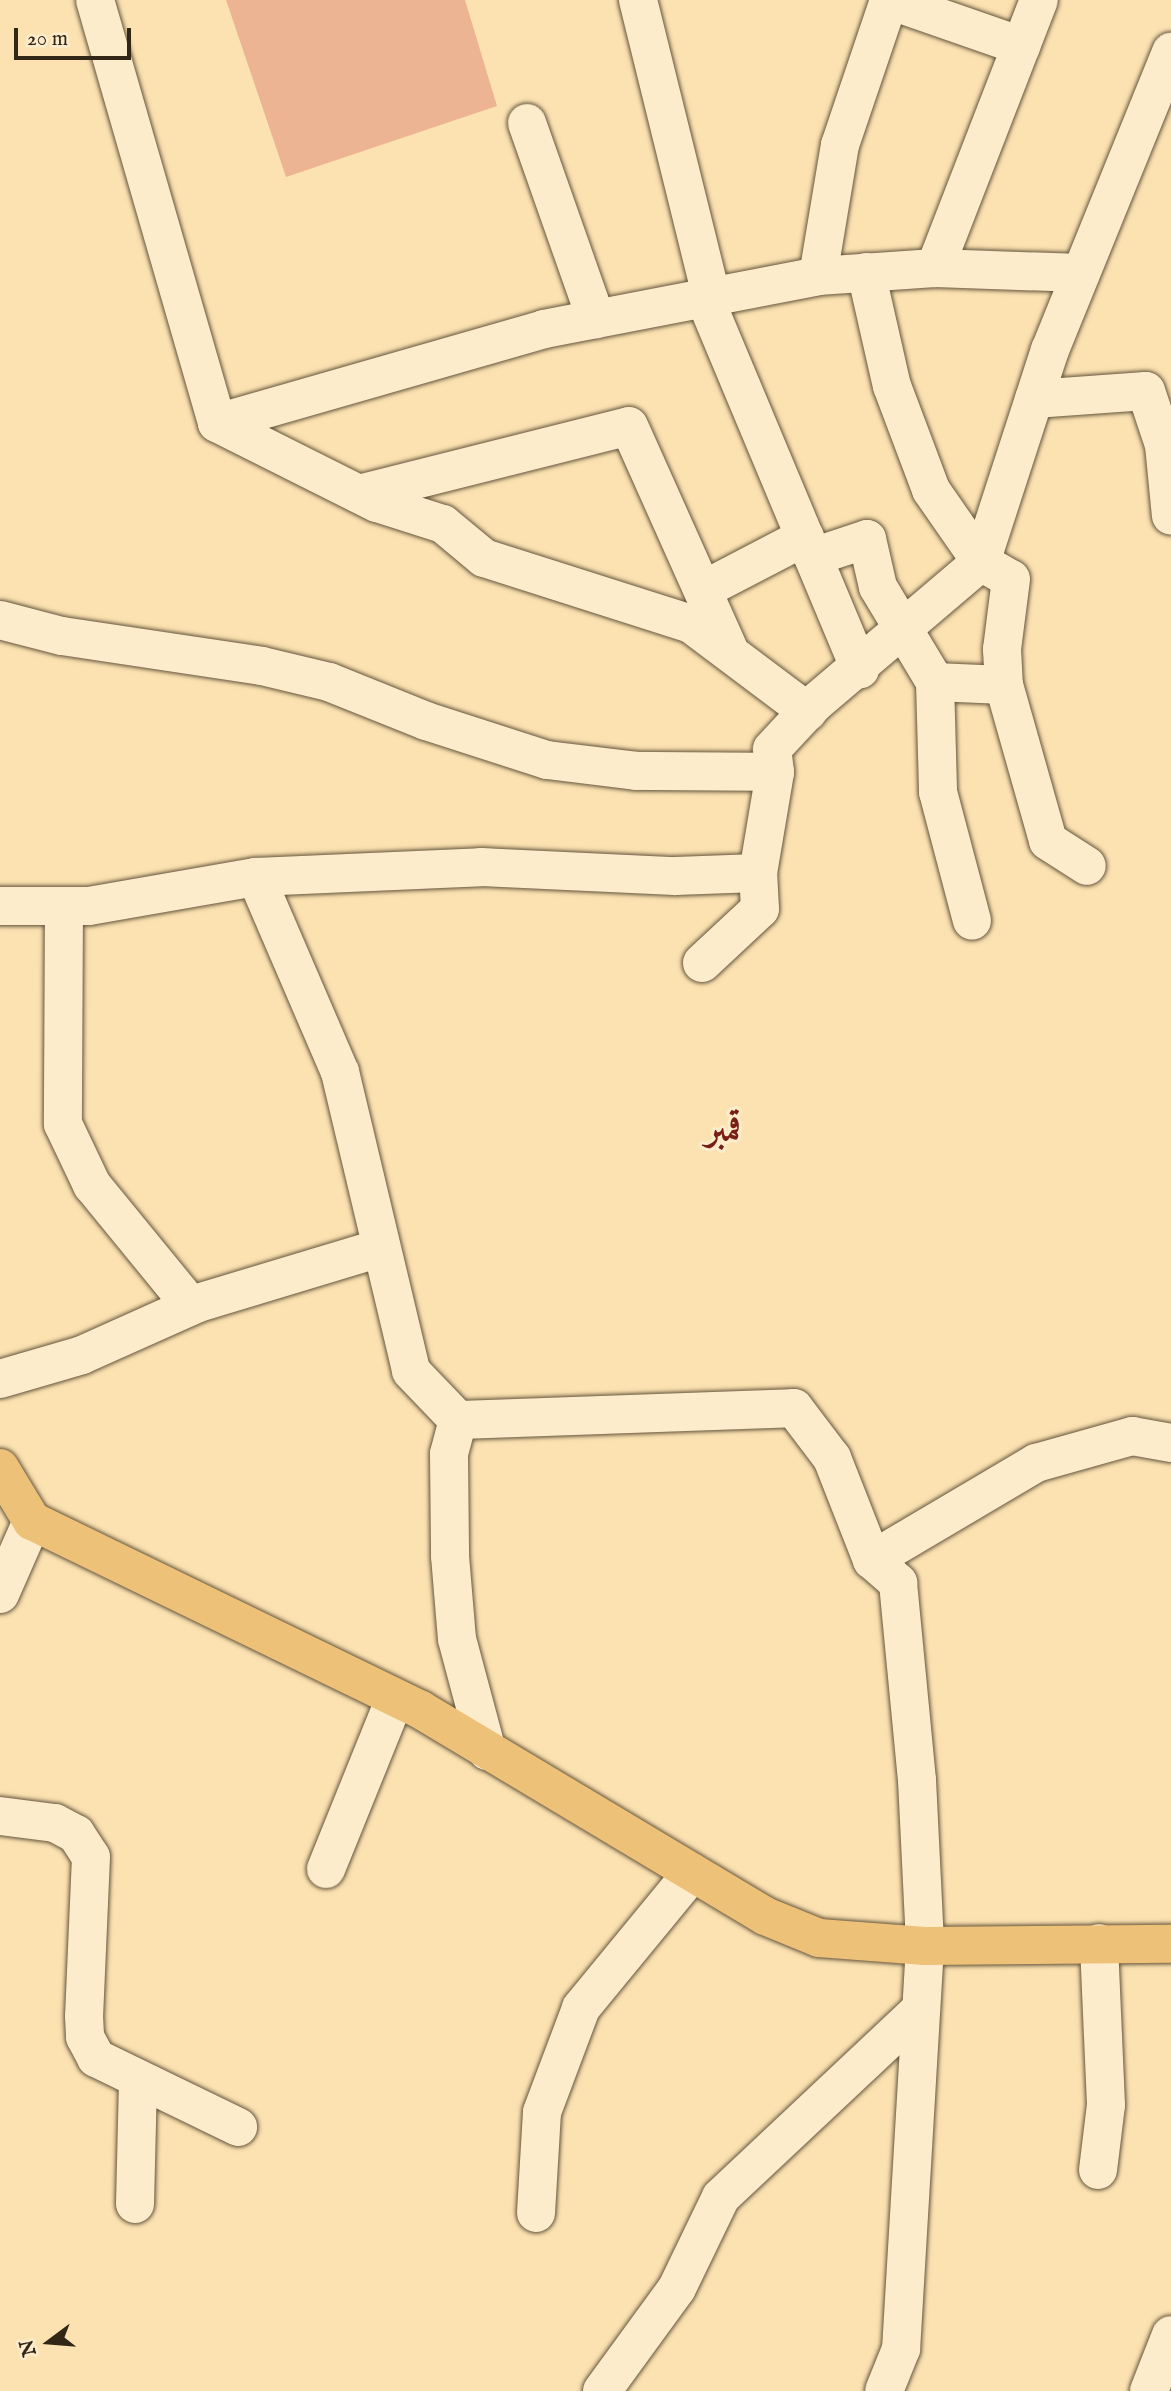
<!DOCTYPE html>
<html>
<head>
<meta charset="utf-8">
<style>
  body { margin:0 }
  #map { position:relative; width:1171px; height:2391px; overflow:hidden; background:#fce2b1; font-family:"IM FELL English",Amiri,serif }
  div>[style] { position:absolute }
  .building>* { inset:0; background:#edb493 }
  .roads { filter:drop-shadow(0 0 2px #64553d) drop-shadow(0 0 2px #64553d) }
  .minor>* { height:38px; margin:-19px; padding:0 19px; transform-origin:19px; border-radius:19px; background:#fdeccc }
  .primary>* { height:38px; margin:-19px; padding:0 19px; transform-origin:19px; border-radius:19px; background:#eec178 }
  span { translate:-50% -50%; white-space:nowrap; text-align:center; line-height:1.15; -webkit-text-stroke:6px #fdeccc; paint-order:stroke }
  .town-label { font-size:38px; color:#7a1f14; font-weight:700 }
  .north { position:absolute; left:14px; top:2307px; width:70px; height:70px; -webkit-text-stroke:5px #fdeccc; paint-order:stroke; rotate:254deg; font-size:19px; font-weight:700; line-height:28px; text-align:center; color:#322616 }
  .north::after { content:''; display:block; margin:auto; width:24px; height:32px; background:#322616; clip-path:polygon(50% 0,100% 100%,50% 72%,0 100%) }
  .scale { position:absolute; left:14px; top:28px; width:117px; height:32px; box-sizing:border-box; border:4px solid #322616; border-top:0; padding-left:9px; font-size:21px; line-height:24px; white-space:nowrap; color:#322616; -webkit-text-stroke:5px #fdeccc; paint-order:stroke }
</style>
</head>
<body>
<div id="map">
  <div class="building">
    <div style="clip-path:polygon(226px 0,465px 0,497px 106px,286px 177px)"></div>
  </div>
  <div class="roads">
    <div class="minor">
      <div style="left:95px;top:0;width:440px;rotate:73.9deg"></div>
      <div style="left:217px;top:423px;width:179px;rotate:26.6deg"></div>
      <div style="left:377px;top:503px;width:69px;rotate:17.7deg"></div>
      <div style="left:443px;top:524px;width:53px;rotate:39.7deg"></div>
      <div style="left:484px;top:558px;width:217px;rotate:17.7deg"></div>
      <div style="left:691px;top:624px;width:146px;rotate:36.9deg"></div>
      <div style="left:638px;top:0;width:305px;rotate:76.1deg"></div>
      <div style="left:711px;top:296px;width:10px;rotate:107deg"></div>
      <div style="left:708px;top:306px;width:394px;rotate:67.3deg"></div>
      <div style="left:527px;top:123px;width:208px;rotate:70.6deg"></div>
      <div style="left:935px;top:268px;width:287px;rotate:-68.8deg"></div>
      <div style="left:866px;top:272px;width:117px;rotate:77.2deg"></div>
      <div style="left:892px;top:386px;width:111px;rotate:69.4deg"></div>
      <div style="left:931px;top:490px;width:88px;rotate:55.2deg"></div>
      <div style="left:981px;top:562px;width:34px;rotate:30deg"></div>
      <div style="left:1011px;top:579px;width:71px;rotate:97.3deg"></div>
      <div style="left:1002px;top:649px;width:36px;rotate:87deg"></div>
      <div style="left:1004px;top:685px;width:162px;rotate:74.2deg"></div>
      <div style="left:1048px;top:841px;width:46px;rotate:32.7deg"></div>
      <div style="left:818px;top:276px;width:133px;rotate:-80.5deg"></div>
      <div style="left:840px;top:145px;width:153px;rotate:-71.3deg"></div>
      <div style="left:889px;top:0;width:140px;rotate:19.2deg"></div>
      <div style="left:1034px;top:399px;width:112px;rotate:-4.1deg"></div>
      <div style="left:1146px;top:391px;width:57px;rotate:71.6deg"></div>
      <div style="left:1164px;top:445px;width:71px;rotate:84.4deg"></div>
      <div style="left:217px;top:423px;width:340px;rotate:-16deg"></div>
      <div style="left:544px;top:329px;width:279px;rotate:-10.9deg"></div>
      <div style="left:818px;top:276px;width:117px;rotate:-3.9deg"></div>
      <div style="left:935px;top:268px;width:146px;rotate:2deg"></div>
      <div style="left:359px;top:494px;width:278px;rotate:-14.1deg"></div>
      <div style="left:629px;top:426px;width:245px;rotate:65.9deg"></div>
      <div style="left:813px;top:557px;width:57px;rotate:-18.4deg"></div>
      <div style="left:867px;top:539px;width:49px;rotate:77.1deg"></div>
      <div style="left:878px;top:587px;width:111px;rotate:59deg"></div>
      <div style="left:935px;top:682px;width:110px;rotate:88.4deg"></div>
      <div style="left:938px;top:792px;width:133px;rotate:75.2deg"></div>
      <div style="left:703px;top:590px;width:115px;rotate:-27.5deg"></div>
      <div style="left:0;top:620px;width:64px;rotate:14.5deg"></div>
      <div style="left:62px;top:636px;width:202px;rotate:8.5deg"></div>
      <div style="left:262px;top:666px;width:69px;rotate:13.4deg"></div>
      <div style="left:329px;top:682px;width:105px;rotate:21.9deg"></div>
      <div style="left:426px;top:721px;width:127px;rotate:17.9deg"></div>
      <div style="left:547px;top:760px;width:90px;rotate:7deg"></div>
      <div style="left:636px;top:771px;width:139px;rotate:0.4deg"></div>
      <div style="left:935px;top:682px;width:69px;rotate:2.5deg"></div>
      <div style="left:256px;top:877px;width:212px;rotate:66.7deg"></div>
      <div style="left:340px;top:1072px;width:307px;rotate:76.6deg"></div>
      <div style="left:411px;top:1371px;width:68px;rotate:46.2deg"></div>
      <div style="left:458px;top:1420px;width:336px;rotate:-2deg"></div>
      <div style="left:794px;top:1408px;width:63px;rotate:52.8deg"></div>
      <div style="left:832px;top:1458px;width:110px;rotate:68.6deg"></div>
      <div style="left:872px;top:1560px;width:35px;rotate:41deg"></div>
      <div style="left:898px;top:1583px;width:198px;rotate:84.5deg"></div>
      <div style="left:917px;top:1780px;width:166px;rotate:87.2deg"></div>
      <div style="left:925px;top:1946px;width:404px;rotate:93.4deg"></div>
      <div style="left:901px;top:2349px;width:45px;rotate:112deg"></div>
      <div style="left:0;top:906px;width:89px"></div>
      <div style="left:89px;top:906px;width:169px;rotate:-9.9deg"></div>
      <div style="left:256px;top:877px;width:225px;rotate:-2.5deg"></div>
      <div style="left:481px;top:867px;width:194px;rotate:2.7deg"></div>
      <div style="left:675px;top:876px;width:83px;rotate:-2.1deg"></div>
      <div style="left:64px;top:906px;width:218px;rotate:90.3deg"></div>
      <div style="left:63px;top:1124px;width:68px;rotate:64.6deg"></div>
      <div style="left:92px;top:1185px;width:156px;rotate:50.7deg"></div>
      <div style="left:702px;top:963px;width:79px;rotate:-43deg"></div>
      <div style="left:760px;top:909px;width:36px;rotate:-93deg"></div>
      <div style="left:758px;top:873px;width:102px;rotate:-80.4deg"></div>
      <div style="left:775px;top:772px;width:23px;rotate:-97deg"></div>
      <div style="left:772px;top:749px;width:62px;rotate:-47deg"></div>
      <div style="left:814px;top:704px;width:219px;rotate:-40.4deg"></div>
      <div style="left:981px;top:562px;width:223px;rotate:-72deg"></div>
      <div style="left:1050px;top:350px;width:322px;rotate:-67.9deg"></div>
      <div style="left:0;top:1379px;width:85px;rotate:-16.3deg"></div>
      <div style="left:82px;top:1355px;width:127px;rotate:-24.1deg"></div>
      <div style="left:198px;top:1303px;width:190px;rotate:-16.8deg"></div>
      <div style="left:458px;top:1420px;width:35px;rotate:105deg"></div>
      <div style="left:449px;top:1454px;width:102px;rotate:89.4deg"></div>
      <div style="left:450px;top:1556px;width:83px;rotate:85.2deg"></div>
      <div style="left:457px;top:1639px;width:116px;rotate:75deg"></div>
      <div style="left:872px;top:1560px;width:191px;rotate:-30.6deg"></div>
      <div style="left:1036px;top:1463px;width:100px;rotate:-15.7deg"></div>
      <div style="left:1132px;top:1436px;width:40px;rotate:10deg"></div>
      <div style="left:0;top:1594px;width:80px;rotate:-66.3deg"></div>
      <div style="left:0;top:1816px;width:55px;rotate:7.3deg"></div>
      <div style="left:55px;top:1823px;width:24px;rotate:28deg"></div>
      <div style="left:76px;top:1834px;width:27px;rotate:57deg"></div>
      <div style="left:91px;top:1857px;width:159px;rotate:92.5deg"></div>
      <div style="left:84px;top:2016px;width:21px;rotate:87deg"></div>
      <div style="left:85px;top:2037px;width:24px;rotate:62deg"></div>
      <div style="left:96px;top:2058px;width:158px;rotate:25.9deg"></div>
      <div style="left:326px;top:1869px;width:184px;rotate:-68deg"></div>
      <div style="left:1098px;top:2170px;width:65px;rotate:-83deg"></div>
      <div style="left:1106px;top:2105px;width:162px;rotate:-92.5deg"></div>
      <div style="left:135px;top:2204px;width:125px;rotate:-88.6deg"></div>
      <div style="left:536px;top:2213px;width:101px;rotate:-86.6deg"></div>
      <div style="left:542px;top:2112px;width:111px;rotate:-69.4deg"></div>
      <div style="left:581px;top:2008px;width:175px;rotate:-50.6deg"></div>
      <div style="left:602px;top:2391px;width:127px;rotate:-53.9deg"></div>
      <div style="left:677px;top:2288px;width:101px;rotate:-64.2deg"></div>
      <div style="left:721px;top:2197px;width:274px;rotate:-43.2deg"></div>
      <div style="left:1149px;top:2391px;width:60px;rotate:-68.6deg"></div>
    </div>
    <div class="primary">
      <div style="left:0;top:1468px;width:62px;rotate:58.9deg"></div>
      <div style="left:32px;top:1521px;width:432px;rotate:25.9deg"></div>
      <div style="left:421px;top:1710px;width:401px;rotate:30.9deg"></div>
      <div style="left:765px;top:1916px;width:58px;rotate:22.2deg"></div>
      <div style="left:819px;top:1938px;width:106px;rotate:4.3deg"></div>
      <div style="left:925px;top:1946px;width:246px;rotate:-0.5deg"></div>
    </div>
  </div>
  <div class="town-label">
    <span style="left:723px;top:1131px">قمبر</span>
  </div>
  <div class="north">N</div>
  <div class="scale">20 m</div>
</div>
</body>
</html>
